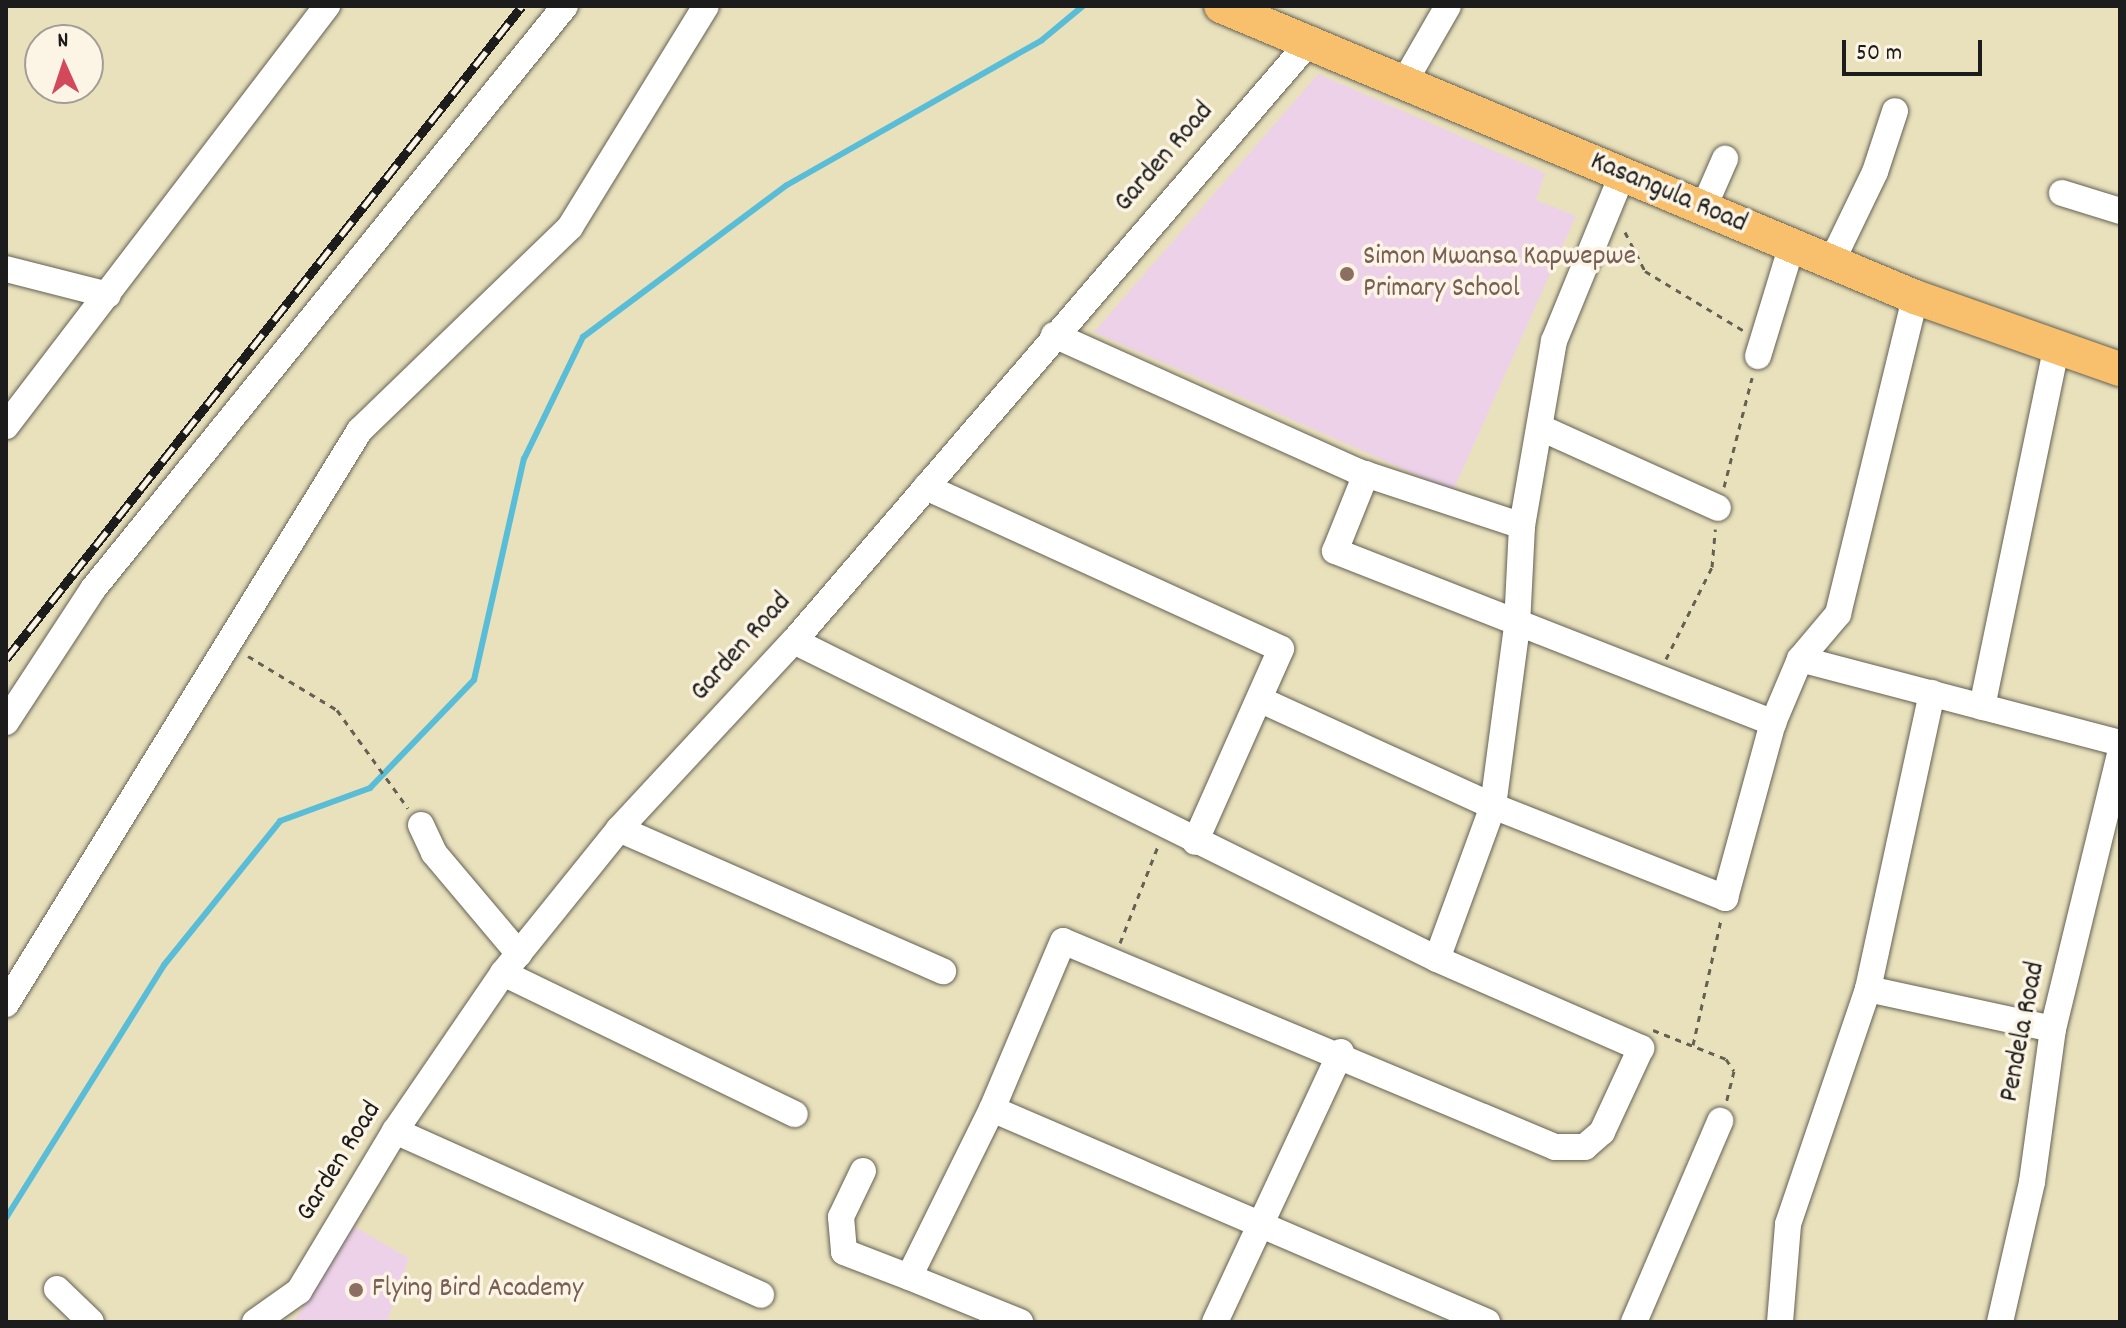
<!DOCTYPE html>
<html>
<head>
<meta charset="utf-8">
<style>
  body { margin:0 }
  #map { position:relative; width:2126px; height:1328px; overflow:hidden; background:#e9e1bc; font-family:Dekko,sans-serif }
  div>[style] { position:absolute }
  .built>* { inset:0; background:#edd1e9 }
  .stream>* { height:6px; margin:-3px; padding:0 3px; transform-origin:3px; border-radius:3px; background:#59bdd7 }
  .path>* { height:3px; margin-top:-1.5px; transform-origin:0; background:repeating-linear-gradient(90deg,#646154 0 6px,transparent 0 12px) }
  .roads { filter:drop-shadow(0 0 2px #646154) drop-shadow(0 0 2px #646154) }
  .minor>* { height:26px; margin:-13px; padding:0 13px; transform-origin:13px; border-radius:13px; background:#fff }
  .major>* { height:34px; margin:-17px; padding:0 17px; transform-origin:17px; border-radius:17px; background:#f8bf6c }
  .rail>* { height:9px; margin-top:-4.5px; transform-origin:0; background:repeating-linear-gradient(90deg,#fcf5e5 0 18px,#1c1c1c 0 36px); box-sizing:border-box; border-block:2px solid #1c1c1c }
  .dots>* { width:22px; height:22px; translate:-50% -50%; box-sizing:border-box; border:4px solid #fcf5e5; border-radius:50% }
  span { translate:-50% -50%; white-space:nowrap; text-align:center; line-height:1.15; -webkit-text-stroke:7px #fcf5e5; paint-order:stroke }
  .street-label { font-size:28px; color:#1c1c1c }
  .education-label { font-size:28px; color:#785e54 }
  .left { translate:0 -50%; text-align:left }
  .frame { position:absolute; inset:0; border:8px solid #1c1c1c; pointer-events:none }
  .north { position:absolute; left:24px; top:24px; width:80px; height:80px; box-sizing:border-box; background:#fcf5e5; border:2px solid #a29e95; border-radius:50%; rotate:357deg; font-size:22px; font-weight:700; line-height:32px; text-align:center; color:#1c1c1c }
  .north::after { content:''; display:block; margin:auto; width:28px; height:36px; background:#d1495b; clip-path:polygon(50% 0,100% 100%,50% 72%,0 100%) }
  .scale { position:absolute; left:1842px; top:40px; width:140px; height:36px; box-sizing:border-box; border:4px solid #1c1c1c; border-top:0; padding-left:10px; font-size:24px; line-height:28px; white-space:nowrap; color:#1c1c1c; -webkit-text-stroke:6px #fcf5e5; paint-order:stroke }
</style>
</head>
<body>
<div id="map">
  <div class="built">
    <div style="clip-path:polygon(1318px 74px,1545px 173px,1536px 200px,1576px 216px,1453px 491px,1094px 332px)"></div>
    <div style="clip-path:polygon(353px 1226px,409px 1258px,387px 1322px,294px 1322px)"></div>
  </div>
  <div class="stream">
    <div style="left:6px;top:1218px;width:298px;rotate:-58deg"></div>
    <div style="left:164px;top:965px;width:185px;rotate:-51.1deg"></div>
    <div style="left:280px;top:821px;width:96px;rotate:-20.1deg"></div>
    <div style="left:370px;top:788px;width:150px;rotate:-46.1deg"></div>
    <div style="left:474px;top:680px;width:227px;rotate:-77.3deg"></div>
    <div style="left:524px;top:459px;width:136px;rotate:-64.2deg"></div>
    <div style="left:583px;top:337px;width:254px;rotate:-36.7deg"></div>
    <div style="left:787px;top:185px;width:293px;rotate:-29.6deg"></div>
    <div style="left:1042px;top:40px;width:53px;rotate:-39.7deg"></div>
  </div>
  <div class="path">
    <div style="left:1625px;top:232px;width:44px;rotate:62.9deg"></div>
    <div style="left:1645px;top:271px;width:116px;rotate:31.2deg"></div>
    <div style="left:1724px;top:487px;width:113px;rotate:-75.6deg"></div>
    <div style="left:248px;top:656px;width:104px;rotate:31.2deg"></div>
    <div style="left:337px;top:710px;width:121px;rotate:54.1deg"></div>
    <div style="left:1666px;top:659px;width:103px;rotate:-63.4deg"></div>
    <div style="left:1712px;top:567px;width:38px;rotate:-85deg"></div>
    <div style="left:1120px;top:943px;width:104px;rotate:-68.6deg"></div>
    <div style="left:1653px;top:1030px;width:79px;rotate:21.7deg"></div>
    <div style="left:1726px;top:1059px;width:14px;rotate:56deg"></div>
    <div style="left:1734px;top:1071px;width:32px;rotate:104deg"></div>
    <div style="left:1693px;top:1045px;width:128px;rotate:-77.4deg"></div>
  </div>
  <div class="roads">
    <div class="minor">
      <div style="left:1406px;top:79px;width:84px;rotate:-60.1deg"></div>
      <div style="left:2062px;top:193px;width:61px;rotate:17.2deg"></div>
      <div style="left:1703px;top:209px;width:55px;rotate:-66.3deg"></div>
      <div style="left:1831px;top:263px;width:101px;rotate:-64.2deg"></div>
      <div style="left:1875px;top:172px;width:64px;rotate:-71.8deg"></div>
      <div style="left:6px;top:269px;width:105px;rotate:14.3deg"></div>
      <div style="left:1054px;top:335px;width:331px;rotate:24.2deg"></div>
      <div style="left:1356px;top:471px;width:175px;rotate:18.3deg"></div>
      <div style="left:1758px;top:356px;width:116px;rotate:-73deg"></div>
      <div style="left:6px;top:426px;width:529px;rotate:-52.61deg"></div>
      <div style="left:1541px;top:428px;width:194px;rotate:24.3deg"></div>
      <div style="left:1366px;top:474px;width:83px;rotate:111.9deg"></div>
      <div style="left:1335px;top:551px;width:471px;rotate:21.4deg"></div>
      <div style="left:926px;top:487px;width:390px;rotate:24.5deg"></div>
      <div style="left:1281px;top:649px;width:211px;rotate:114deg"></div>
      <div style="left:794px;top:641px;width:717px;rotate:26.32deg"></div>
      <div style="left:1437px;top:959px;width:223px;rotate:23.6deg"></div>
      <div style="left:1641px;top:1048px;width:93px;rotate:114.9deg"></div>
      <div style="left:1602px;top:1132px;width:23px;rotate:139deg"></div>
      <div style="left:1585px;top:1147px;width:30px;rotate:180deg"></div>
      <div style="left:1555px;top:1147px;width:533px;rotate:-157.28deg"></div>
      <div style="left:1063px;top:941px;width:182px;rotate:112.9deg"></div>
      <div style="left:992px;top:1109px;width:187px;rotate:116.3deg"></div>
      <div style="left:909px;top:1277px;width:120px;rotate:22.1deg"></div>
      <div style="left:1800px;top:659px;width:331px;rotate:14.7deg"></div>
      <div style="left:1932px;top:693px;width:303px;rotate:102.2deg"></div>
      <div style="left:1868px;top:989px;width:189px;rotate:12.2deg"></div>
      <div style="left:1261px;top:700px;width:255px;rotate:24.6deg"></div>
      <div style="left:1493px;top:806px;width:250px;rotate:21.6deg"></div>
      <div style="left:1725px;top:898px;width:181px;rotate:-74.7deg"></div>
      <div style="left:1773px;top:723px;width:69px;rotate:-67.1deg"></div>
      <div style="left:1800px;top:659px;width:59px;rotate:-49.8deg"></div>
      <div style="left:1838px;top:614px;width:326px;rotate:-76.3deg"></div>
      <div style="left:1982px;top:707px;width:369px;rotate:-78.3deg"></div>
      <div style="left:6px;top:722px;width:159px;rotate:-56.8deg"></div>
      <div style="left:93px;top:589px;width:750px;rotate:-51.01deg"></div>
      <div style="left:421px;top:825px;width:31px;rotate:65deg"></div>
      <div style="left:434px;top:853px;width:132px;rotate:49.9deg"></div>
      <div style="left:619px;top:829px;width:354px;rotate:23.7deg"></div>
      <div style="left:1437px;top:959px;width:163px;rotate:-69.9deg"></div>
      <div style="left:1493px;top:806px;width:183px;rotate:-82.4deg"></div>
      <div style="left:1517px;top:625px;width:99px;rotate:-87.1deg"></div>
      <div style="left:1522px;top:526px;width:188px;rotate:-80.2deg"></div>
      <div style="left:1554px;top:341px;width:179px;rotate:-67.7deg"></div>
      <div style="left:503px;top:973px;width:324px;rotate:25.8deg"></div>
      <div style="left:6px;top:1004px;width:674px;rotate:-58.34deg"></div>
      <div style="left:360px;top:430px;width:292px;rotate:-44deg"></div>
      <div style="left:570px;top:227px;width:259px;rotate:-58.4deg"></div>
      <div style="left:992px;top:1109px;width:539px;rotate:23.28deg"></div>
      <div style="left:395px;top:1131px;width:401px;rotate:24.1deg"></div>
      <div style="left:863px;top:1171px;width:51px;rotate:115.6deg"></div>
      <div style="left:841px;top:1217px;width:35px;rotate:85deg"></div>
      <div style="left:844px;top:1252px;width:70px;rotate:21deg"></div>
      <div style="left:57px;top:1289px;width:47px;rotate:44.1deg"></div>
      <div style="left:255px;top:1322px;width:54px;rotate:-35.2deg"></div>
      <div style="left:299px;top:1291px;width:187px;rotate:-59deg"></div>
      <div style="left:395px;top:1131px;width:191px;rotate:-55.6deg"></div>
      <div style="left:503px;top:973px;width:185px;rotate:-51.1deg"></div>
      <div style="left:619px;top:829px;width:257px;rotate:-47.1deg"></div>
      <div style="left:794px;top:641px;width:793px;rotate:-49.3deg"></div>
      <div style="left:1215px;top:1322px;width:298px;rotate:-65deg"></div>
      <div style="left:1634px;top:1322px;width:219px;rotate:-66.8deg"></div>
      <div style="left:1780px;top:1322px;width:98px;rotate:-85.3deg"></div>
      <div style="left:1788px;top:1224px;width:248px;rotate:-71.2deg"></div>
      <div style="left:2000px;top:1322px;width:144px;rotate:-77.1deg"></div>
      <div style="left:2032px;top:1182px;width:154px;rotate:-82.2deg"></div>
      <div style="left:2053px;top:1029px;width:282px;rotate:-76.3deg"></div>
    </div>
    <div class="major">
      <div style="left:1221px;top:6px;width:753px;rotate:22.75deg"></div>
      <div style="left:1915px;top:297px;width:217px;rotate:19.4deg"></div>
    </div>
  </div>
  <div class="rail">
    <div style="left:6px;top:659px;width:832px;rotate:-51.68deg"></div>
  </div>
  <div class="dots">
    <div style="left:1347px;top:274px;background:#8d6e63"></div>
    <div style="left:356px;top:1290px;background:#8d6e63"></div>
  </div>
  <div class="street-label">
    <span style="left:1165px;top:158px;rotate:-49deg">Garden Road</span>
    <span style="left:1668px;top:194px;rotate:23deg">Kasangula Road</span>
    <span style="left:742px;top:648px;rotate:-48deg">Garden Road</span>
    <span style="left:2024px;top:1032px;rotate:-79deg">Pendela Road</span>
    <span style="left:340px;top:1162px;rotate:-58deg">Garden Road</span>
  </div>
  <div class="education-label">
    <span class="left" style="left:1363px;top:274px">Simon Mwansa Kapwepwe<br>Primary School</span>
    <span class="left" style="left:372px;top:1290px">Flying Bird Academy</span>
  </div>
  <div class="frame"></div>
  <div class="north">N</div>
  <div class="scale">50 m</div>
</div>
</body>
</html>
